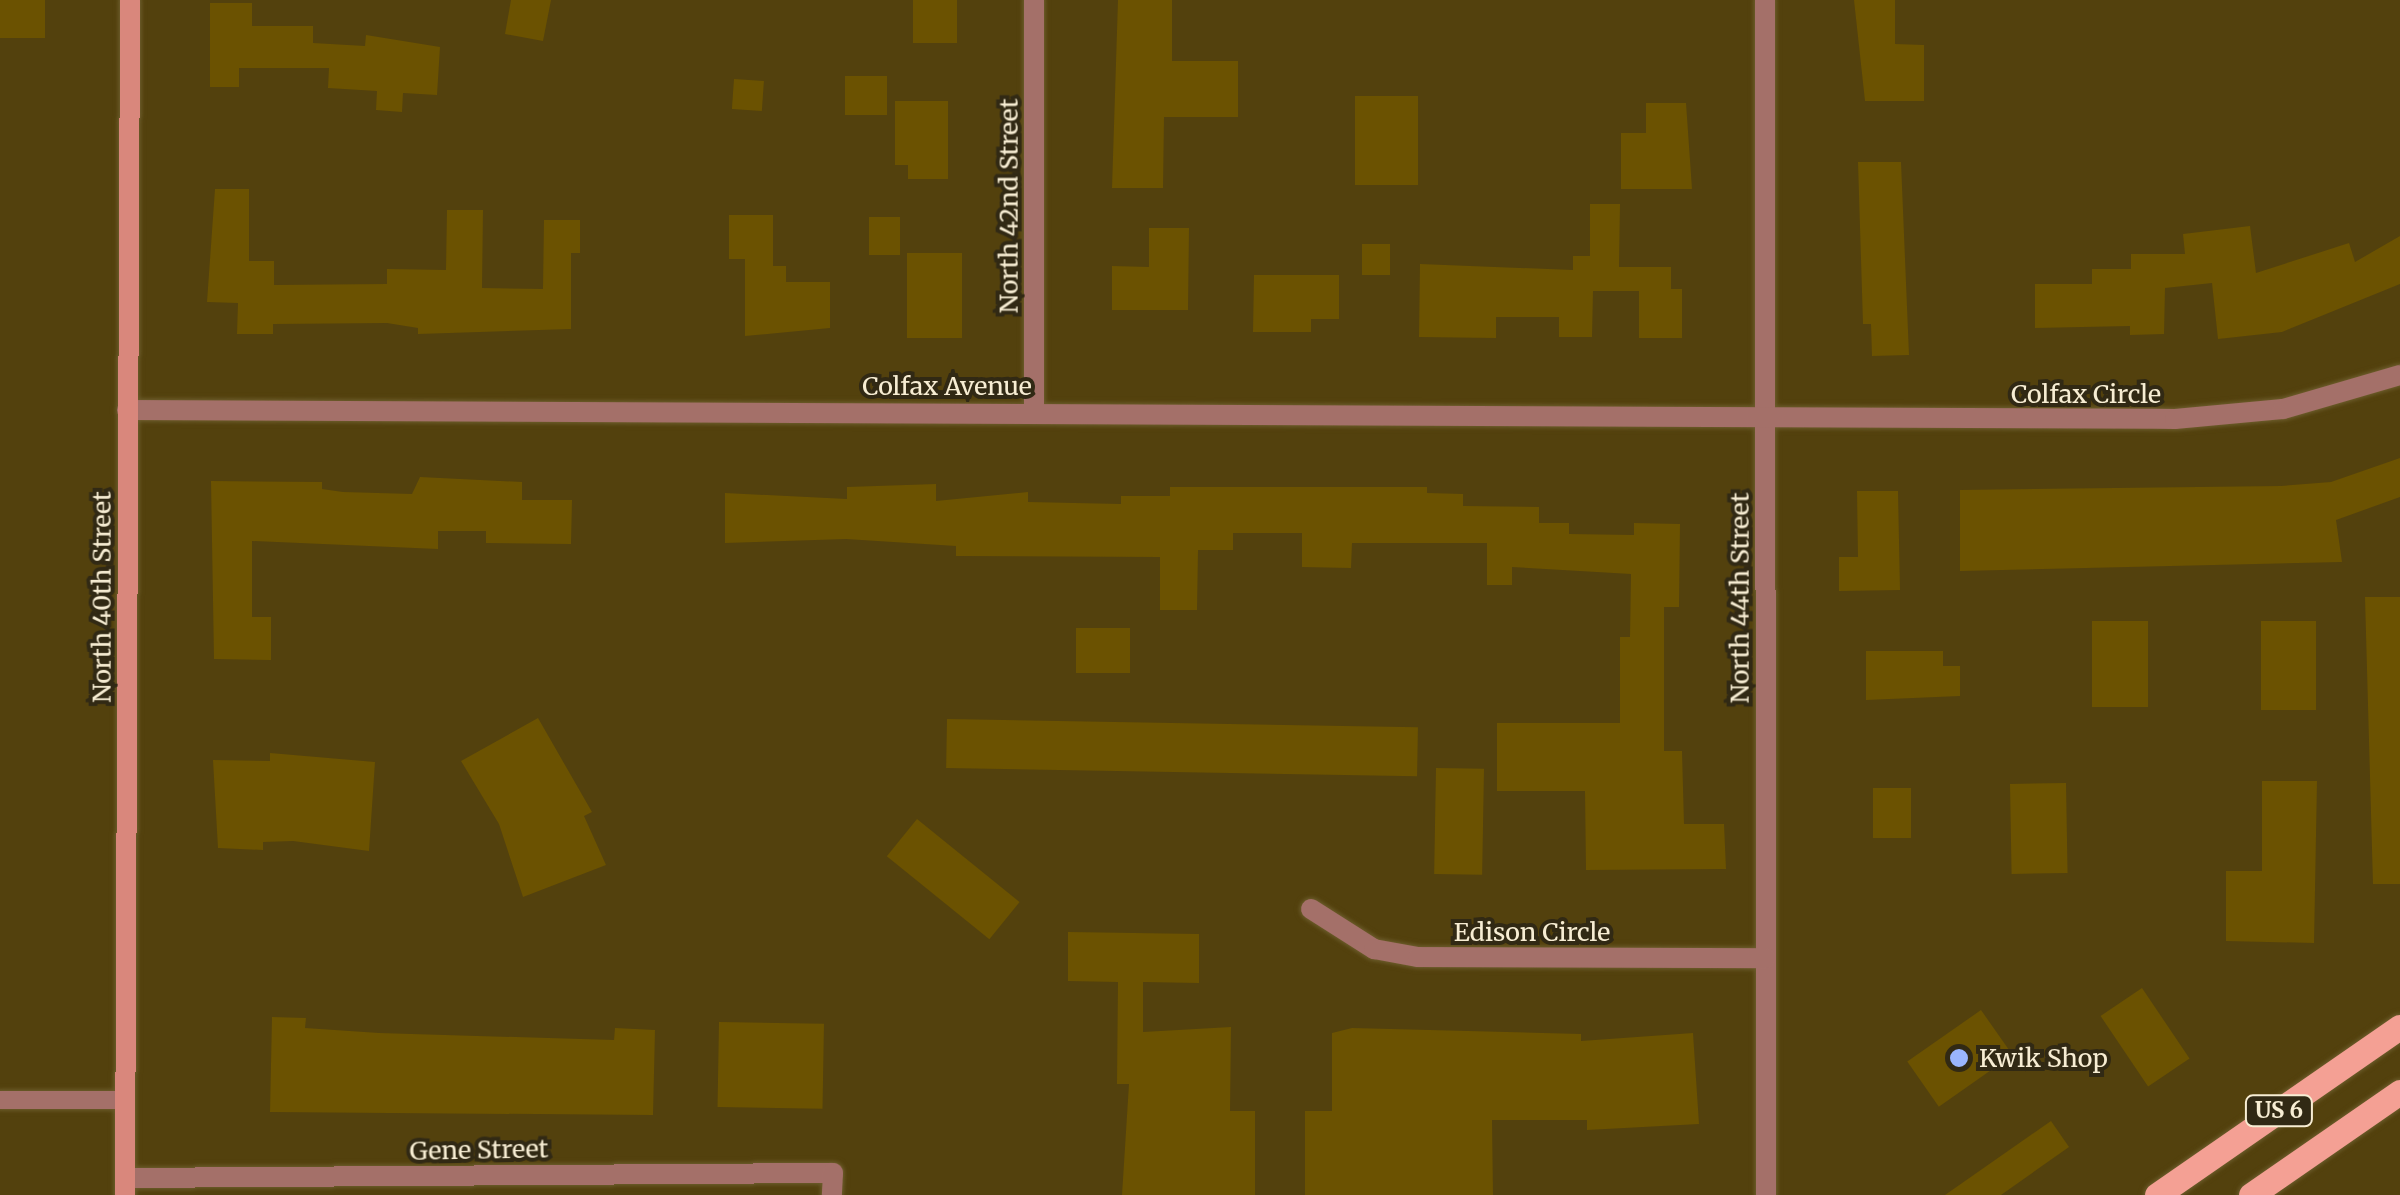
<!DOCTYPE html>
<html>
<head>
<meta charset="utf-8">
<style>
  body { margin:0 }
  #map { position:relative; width:2400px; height:1195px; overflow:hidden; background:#53410d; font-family:Merriweather,serif }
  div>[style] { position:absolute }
  .building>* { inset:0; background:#6b5201; transform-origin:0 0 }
  .roads { filter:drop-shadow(0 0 2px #6d5d2d) drop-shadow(0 0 2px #6d5d2d) }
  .lane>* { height:18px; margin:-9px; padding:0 9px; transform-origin:9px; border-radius:9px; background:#a47069 }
  .street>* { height:20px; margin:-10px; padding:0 10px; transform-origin:10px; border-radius:10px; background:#a47069 }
  .secondary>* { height:20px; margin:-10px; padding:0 10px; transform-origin:10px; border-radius:10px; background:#d9877c }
  .primary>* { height:25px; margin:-12.5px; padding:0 12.5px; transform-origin:12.5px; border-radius:12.5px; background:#f4a094 }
  .dots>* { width:28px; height:28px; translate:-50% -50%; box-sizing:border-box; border:5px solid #312914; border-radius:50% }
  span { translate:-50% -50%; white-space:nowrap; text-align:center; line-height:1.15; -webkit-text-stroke:8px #312914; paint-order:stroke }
  .shield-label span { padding:2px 8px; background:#312914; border:2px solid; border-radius:8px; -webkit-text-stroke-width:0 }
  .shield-label { font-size:22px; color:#f7edd3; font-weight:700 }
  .street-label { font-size:25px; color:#f7edd3 }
  .poi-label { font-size:25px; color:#f7edd3 }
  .left { translate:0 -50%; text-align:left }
</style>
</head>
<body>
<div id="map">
  <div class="building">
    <div style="left:0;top:0;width:45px;height:38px"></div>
    <div style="clip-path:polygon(511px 0,551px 0,543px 41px,505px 34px)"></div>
    <div style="left:913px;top:0;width:44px;height:43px"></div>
    <div style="clip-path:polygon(1118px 0,1172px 0,1172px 61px,1238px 61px,1238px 117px,1164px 117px,1163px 188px,1112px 188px)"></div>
    <div style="clip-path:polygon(1854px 0,1895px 0,1895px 44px,1924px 45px,1924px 101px,1865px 101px)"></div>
    <div style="clip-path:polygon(210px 3px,252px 3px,252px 26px,313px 26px,313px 43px,365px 46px,366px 35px,440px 47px,437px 95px,403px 93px,402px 112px,376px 110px,377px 91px,328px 88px,329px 68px,239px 68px,239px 87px,210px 87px)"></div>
    <div style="left:845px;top:76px;width:42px;height:39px"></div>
    <div style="left:734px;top:79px;width:30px;height:30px;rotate:4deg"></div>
    <div style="left:1355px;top:96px;width:63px;height:89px"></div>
    <div style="clip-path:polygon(895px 101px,948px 101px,948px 179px,908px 179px,908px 165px,895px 165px)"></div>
    <div style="clip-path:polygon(1646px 103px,1686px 103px,1692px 189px,1621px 189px,1621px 133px,1646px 133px)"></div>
    <div style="clip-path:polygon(1858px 162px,1901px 162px,1909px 355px,1872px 356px,1871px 324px,1863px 324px)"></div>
    <div style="clip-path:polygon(215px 189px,249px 189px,249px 261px,274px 261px,274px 285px,387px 284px,387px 269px,446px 270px,447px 210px,483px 210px,482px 288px,543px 289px,544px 220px,580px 220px,580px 253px,571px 253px,571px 329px,418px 334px,418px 328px,387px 323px,273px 324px,273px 334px,237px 334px,238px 303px,207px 302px)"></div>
    <div style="clip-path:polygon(1590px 204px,1620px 204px,1619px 267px,1671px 267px,1671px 289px,1682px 289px,1682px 338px,1639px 338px,1639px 291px,1593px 291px,1592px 337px,1559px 337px,1559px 317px,1496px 317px,1496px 338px,1419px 337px,1420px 264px,1573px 270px,1573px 256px,1590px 256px)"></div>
    <div style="clip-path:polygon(729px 215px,773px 215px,773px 266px,786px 266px,786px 282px,830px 282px,830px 328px,745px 336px,745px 259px,729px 259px)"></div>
    <div style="left:869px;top:217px;width:31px;height:38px"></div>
    <div style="clip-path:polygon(2250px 226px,2256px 273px,2349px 243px,2355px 262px,2400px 236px,2400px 284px,2282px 332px,2218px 339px,2212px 283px,2165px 288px,2164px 334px,2130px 335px,2130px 326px,2035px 328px,2035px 284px,2092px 284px,2092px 269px,2131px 269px,2131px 254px,2185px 254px,2183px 234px)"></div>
    <div style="clip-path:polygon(1149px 228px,1189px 228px,1188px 310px,1112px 310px,1112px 266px,1149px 267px)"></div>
    <div style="left:1362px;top:244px;width:28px;height:31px"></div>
    <div style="left:907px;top:253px;width:55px;height:85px"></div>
    <div style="clip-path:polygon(1254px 275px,1339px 275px,1339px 319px,1311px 319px,1311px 332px,1253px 332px)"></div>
    <div style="clip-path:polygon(2400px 458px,2400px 497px,2336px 520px,2342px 562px,1960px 571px,1960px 490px,2281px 486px,2331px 482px)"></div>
    <div style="clip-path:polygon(420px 477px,522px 482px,522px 500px,572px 500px,571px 544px,486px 543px,486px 531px,438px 531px,438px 549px,252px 541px,252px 617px,271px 617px,271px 660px,214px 659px,211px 481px,322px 482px,322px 489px,343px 492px,412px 494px)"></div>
    <div style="clip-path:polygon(936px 484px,936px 501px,1028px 492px,1028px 502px,1121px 504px,1121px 496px,1170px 496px,1170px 487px,1427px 487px,1427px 493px,1463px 494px,1463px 506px,1539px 507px,1539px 523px,1569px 523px,1569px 534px,1634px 535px,1634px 523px,1680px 524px,1679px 607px,1664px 607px,1664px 751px,1682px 751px,1684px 824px,1724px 824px,1726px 869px,1586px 870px,1585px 791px,1497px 791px,1497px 723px,1620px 723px,1620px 637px,1630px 637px,1631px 574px,1512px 567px,1512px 585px,1487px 585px,1487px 543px,1352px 543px,1351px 568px,1302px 567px,1302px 533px,1233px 533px,1233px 550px,1198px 550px,1197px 610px,1160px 610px,1160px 557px,956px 556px,956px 546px,846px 539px,725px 543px,725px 493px,847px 499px,847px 487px)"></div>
    <div style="clip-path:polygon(1857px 491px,1898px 491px,1900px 590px,1839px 591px,1839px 557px,1858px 557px)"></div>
    <div style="clip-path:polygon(2365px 597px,2400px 597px,2400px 884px,2373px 884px)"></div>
    <div style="left:2092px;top:621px;width:56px;height:86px"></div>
    <div style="left:2261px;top:621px;width:55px;height:89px"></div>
    <div style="left:1076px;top:628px;width:54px;height:45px"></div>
    <div style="clip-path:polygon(1866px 651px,1943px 651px,1943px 666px,1960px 666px,1960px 696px,1866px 700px)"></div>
    <div style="clip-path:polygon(538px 718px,592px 812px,584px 816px,606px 865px,523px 897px,499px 824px,461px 761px)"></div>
    <div style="left:947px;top:719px;width:471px;height:49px;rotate:1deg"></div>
    <div style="clip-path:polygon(270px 753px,375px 762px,369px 851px,293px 841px,263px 842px,263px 850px,218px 848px,213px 760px,270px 761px)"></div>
    <div style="left:1436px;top:768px;width:48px;height:106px;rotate:1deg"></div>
    <div style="clip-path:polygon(2262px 781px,2317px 781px,2314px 943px,2226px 941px,2226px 871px,2262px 871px)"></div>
    <div style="left:2066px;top:783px;width:90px;height:56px;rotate:89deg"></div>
    <div style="left:1873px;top:788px;width:38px;height:50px"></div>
    <div style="left:917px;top:819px;width:132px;height:48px;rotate:39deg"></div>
    <div style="clip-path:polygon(1068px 932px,1199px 934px,1199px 983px,1143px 982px,1143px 1032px,1231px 1027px,1230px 1111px,1255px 1111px,1255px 1195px,1122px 1195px,1129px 1084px,1117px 1084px,1118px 982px,1068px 981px)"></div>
    <div style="left:2142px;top:988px;width:85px;height:50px;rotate:56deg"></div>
    <div style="left:1981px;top:1010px;width:55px;height:90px;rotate:55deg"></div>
    <div style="clip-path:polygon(272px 1017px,306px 1018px,305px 1028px,379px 1033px,614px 1040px,615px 1028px,655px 1030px,653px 1115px,270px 1112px)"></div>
    <div style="left:719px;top:1022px;width:105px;height:85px;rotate:1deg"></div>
    <div style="clip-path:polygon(1352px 1028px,1581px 1034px,1581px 1041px,1693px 1033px,1699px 1124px,1587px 1130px,1587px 1120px,1492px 1120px,1493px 1195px,1305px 1195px,1305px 1111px,1332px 1111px,1332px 1033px)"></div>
    <div style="clip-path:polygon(2051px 1121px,2069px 1147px,2001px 1195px,1945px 1195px)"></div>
  </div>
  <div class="roads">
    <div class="lane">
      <div style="left:0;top:1100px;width:125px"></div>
    </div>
    <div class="street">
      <div style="left:1765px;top:0;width:1195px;rotate:89.95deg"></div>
      <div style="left:127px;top:410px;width:2048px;rotate:0.25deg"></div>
      <div style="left:2175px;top:419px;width:108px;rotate:-5.3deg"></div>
      <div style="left:2283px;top:409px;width:122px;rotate:-16.2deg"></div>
      <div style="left:1034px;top:412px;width:412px;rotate:-90deg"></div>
      <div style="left:1311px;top:909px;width:75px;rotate:32.4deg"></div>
      <div style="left:1374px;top:949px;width:45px;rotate:10.3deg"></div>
      <div style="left:1418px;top:957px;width:348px;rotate:0.2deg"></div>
      <div style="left:126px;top:1178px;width:707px;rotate:-0.41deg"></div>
      <div style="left:833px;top:1173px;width:22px;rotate:93deg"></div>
    </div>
    <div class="secondary">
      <div style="left:125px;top:1195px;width:1195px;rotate:-89.76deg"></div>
    </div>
    <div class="primary">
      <div style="left:2157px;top:1195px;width:295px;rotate:-34.7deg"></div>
      <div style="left:2251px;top:1195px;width:181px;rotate:-34.7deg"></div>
    </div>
  </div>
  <div class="dots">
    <div style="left:1959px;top:1058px;background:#9ab5fd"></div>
  </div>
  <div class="shield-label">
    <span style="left:2279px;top:1111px">US 6</span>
  </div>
  <div class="street-label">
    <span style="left:1009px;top:206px;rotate:-90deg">North 42nd Street</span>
    <span style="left:947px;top:386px">Colfax Avenue</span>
    <span style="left:2086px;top:394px">Colfax Circle</span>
    <span style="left:102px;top:597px;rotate:-90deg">North 40th Street</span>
    <span style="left:1740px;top:598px;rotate:-90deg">North 44th Street</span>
    <span style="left:1532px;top:932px">Edison Circle</span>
    <span style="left:479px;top:1150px;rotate:-1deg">Gene Street</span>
  </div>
  <div class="poi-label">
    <span class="left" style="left:1979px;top:1058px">Kwik Shop</span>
  </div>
</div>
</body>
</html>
